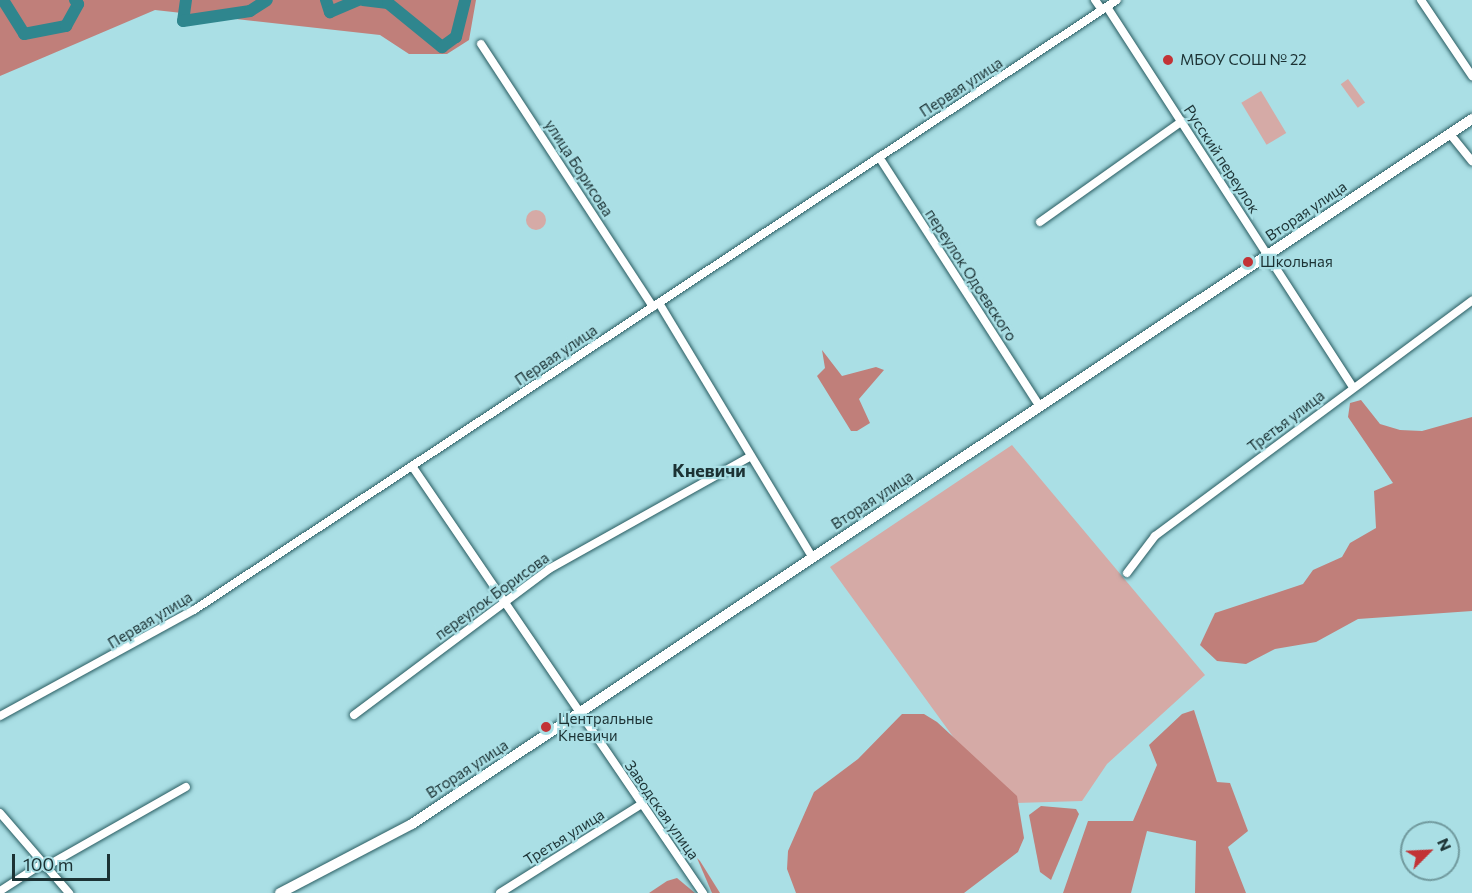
<!DOCTYPE html>
<html>
<head>
<meta charset="utf-8">
<style>
  body { margin:0 }
  #map { position:relative; width:1472px; height:893px; overflow:hidden; background:#aadfe5; font-family:Commissioner,sans-serif }
  div>[style] { position:absolute }
  .green>* { inset:0; background:#d5aaa6; transform-origin:0 0 }
  .round { border-radius:50% }
  .forest>* { inset:0; background:#c07f7a }
  .river>* { height:12px; margin:-6px; padding:0 6px; transform-origin:6px; border-radius:6px; background:#2f868e }
  .roads { filter:drop-shadow(0 0 2px #295c61) drop-shadow(0 0 2px #295c61) }
  .minor>* { height:8px; margin:-4px; padding:0 4px; transform-origin:4px; border-radius:4px; background:#fff }
  .major>* { height:10px; margin:-5px; padding:0 5px; transform-origin:5px; border-radius:5px; background:#fff }
  .dots>* { width:16px; height:16px; translate:-50% -50%; box-sizing:border-box; border:3px solid #aadfe5; border-radius:50% }
  span { translate:-50% -50%; white-space:nowrap; text-align:center; line-height:1.15; -webkit-text-stroke:4.5px #aadfe5; paint-order:stroke }
  .poi-label { font-size:15px; color:#1c3234 }
  .left { translate:0 -50%; text-align:left }
  .street-label { font-size:15px; color:#1c3234 }
  .quarter-label { font-size:18px; color:#1c3234; font-weight:700 }
  .north { position:absolute; left:1400px; top:821px; width:60px; height:60px; box-sizing:border-box; background:#aadfe5; border:2px solid #719a9e; border-radius:50%; rotate:66deg; font-size:16px; font-weight:700; line-height:24px; text-align:center; color:#1c3234 }
  .north::after { content:''; display:block; margin:auto; width:21px; height:27px; background:#c23336; clip-path:polygon(50% 0,100% 100%,50% 72%,0 100%) }
  .scale { position:absolute; left:12px; top:854px; width:98px; height:27px; box-sizing:border-box; border:3px solid #1c3234; border-top:0; padding-left:8px; font-size:18px; line-height:21px; white-space:nowrap; color:#1c3234; -webkit-text-stroke:4px #aadfe5; paint-order:stroke }
</style>
</head>
<body>
<div id="map">
  <div class="green">
    <div style="left:1348px;top:79px;width:29px;height:9px;rotate:54deg"></div>
    <div style="left:1261px;top:91px;width:49px;height:23px;rotate:59deg"></div>
    <div class="round" style="left:526px;top:210px;width:20px;height:20px"></div>
    <div style="clip-path:polygon(1012px 445px,1205px 675px,1107px 764px,1082px 801px,1016px 803px,975px 767px,830px 567px)"></div>
  </div>
  <div class="forest">
    <div style="clip-path:polygon(0 0,476px 0,469px 40px,447px 54px,409px 54px,380px 35px,155px 10px,0 76px)"></div>
    <div style="clip-path:polygon(822px 350px,842px 376px,876px 367px,884px 370px,859px 399px,870px 423px,857px 431px,851px 431px,817px 376px,825px 368px)"></div>
    <div style="clip-path:polygon(1361px 400px,1380px 424px,1400px 430px,1422px 431px,1472px 417px,1472px 611px,1358px 619px,1316px 642px,1275px 649px,1246px 664px,1217px 661px,1200px 645px,1215px 613px,1303px 584px,1313px 570px,1342px 557px,1350px 543px,1376px 528px,1374px 491px,1393px 483px,1348px 417px,1350px 403px)"></div>
    <div style="clip-path:polygon(1194px 710px,1217px 782px,1230px 783px,1248px 831px,1228px 847px,1246px 893px,1195px 893px,1196px 841px,1147px 831px,1131px 893px,1063px 893px,1088px 821px,1133px 821px,1157px 765px,1149px 745px,1182px 714px)"></div>
    <div style="clip-path:polygon(902px 714px,924px 714px,937px 722px,1017px 796px,1024px 838px,1018px 852px,964px 893px,796px 893px,787px 869px,788px 851px,814px 792px,858px 759px)"></div>
    <div style="clip-path:polygon(1041px 806px,1076px 809px,1079px 814px,1051px 880px,1040px 872px,1029px 815px)"></div>
    <div style="clip-path:polygon(697px 858px,700px 861px,720px 893px,712px 893px)"></div>
    <div style="clip-path:polygon(677px 878px,695px 893px,649px 893px,667px 881px)"></div>
  </div>
  <div class="river">
    <div style="left:3px;top:0;width:40px;rotate:58deg"></div>
    <div style="left:24px;top:34px;width:43px;rotate:-10.8deg"></div>
    <div style="left:66px;top:26px;width:25px;rotate:-61deg"></div>
    <div style="left:78px;top:4px;width:5px;rotate:-127deg"></div>
    <div style="left:186px;top:0;width:21px;rotate:98deg"></div>
    <div style="left:183px;top:21px;width:68px;rotate:-8.5deg"></div>
    <div style="left:250px;top:11px;width:20px;rotate:-33deg"></div>
    <div style="left:326px;top:0;width:13px;rotate:72deg"></div>
    <div style="left:330px;top:12px;width:30px;rotate:-23deg"></div>
    <div style="left:363px;top:0;width:25px;rotate:7deg"></div>
    <div style="left:388px;top:3px;width:70px;rotate:39.2deg"></div>
    <div style="left:442px;top:47px;width:17px;rotate:-36deg"></div>
    <div style="left:456px;top:37px;width:38px;rotate:-76deg"></div>
  </div>
  <div class="roads">
    <div class="minor">
      <div style="left:1095px;top:0;width:12px;rotate:55deg"></div>
      <div style="left:1421px;top:0;width:92px;rotate:56.1deg"></div>
      <div style="left:1107px;top:7px;width:453px;rotate:57.1deg"></div>
      <div style="left:481px;top:44px;width:314px;rotate:56.8deg"></div>
      <div style="left:1450px;top:134px;width:35px;rotate:51deg"></div>
      <div style="left:879px;top:157px;width:297px;rotate:57.2deg"></div>
      <div style="left:1040px;top:222px;width:174px;rotate:-35.4deg"></div>
      <div style="left:659px;top:303px;width:297px;rotate:58.9deg"></div>
      <div style="left:412px;top:466px;width:517px;rotate:55.73deg"></div>
      <div style="left:1127px;top:573px;width:46px;rotate:-52.9deg"></div>
      <div style="left:1155px;top:536px;width:395px;rotate:-36.6deg"></div>
      <div style="left:354px;top:715px;width:244px;rotate:-36.8deg"></div>
      <div style="left:549px;top:569px;width:228px;rotate:-29.2deg"></div>
      <div style="left:0;top:716px;width:221px;rotate:-28.7deg"></div>
      <div style="left:194px;top:610px;width:1106px;rotate:-33.46deg"></div>
      <div style="left:0;top:813px;width:106px;rotate:49.2deg"></div>
      <div style="left:45px;top:867px;width:162px;rotate:-29.6deg"></div>
      <div style="left:0;top:891px;width:50px;rotate:-32.7deg"></div>
      <div style="left:500px;top:893px;width:168px;rotate:-32.1deg"></div>
    </div>
    <div class="major">
      <div style="left:280px;top:893px;width:149px;rotate:-27.6deg"></div>
      <div style="left:412px;top:824px;width:1273px;rotate:-33.63deg"></div>
    </div>
  </div>
  <div class="dots">
    <div style="left:1168px;top:60px;background:#c23336"></div>
    <div style="left:1248px;top:262px;background:#c23336"></div>
    <div style="left:546px;top:727px;background:#c23336"></div>
  </div>
  <div class="poi-label">
    <span class="left" style="left:1180px;top:60px">МБОУ СОШ № 22</span>
    <span class="left" style="left:1260px;top:262px">Школьная</span>
    <span class="left" style="left:558px;top:727px">Центральные<br>Кневичи</span>
  </div>
  <div class="street-label">
    <span style="left:961px;top:87px;rotate:-33deg">Первая улица</span>
    <span style="left:1222px;top:159px;rotate:57deg">Русский переулок</span>
    <span style="left:579px;top:168px;rotate:57deg">улица Борисова</span>
    <span style="left:1306px;top:211px;rotate:-34deg">Вторая улица</span>
    <span style="left:971px;top:275px;rotate:57deg">переулок Одоевского</span>
    <span style="left:556px;top:355px;rotate:-34deg">Первая улица</span>
    <span style="left:1286px;top:421px;rotate:-37deg">Третья улица</span>
    <span style="left:872px;top:500px;rotate:-33deg">Вторая улица</span>
    <span style="left:492px;top:596px;rotate:-36deg">переулок Борисова</span>
    <span style="left:150px;top:620px;rotate:-31deg">Первая улица</span>
    <span style="left:467px;top:769px;rotate:-33deg">Вторая улица</span>
    <span style="left:662px;top:810px;rotate:55deg">Заводская улица</span>
    <span style="left:564px;top:837px;rotate:-32deg">Третья улица</span>
  </div>
  <div class="quarter-label">
    <span style="left:709px;top:470px">Кневичи</span>
  </div>
  <div class="north">N</div>
  <div class="scale">100 m</div>
</div>
</body>
</html>
